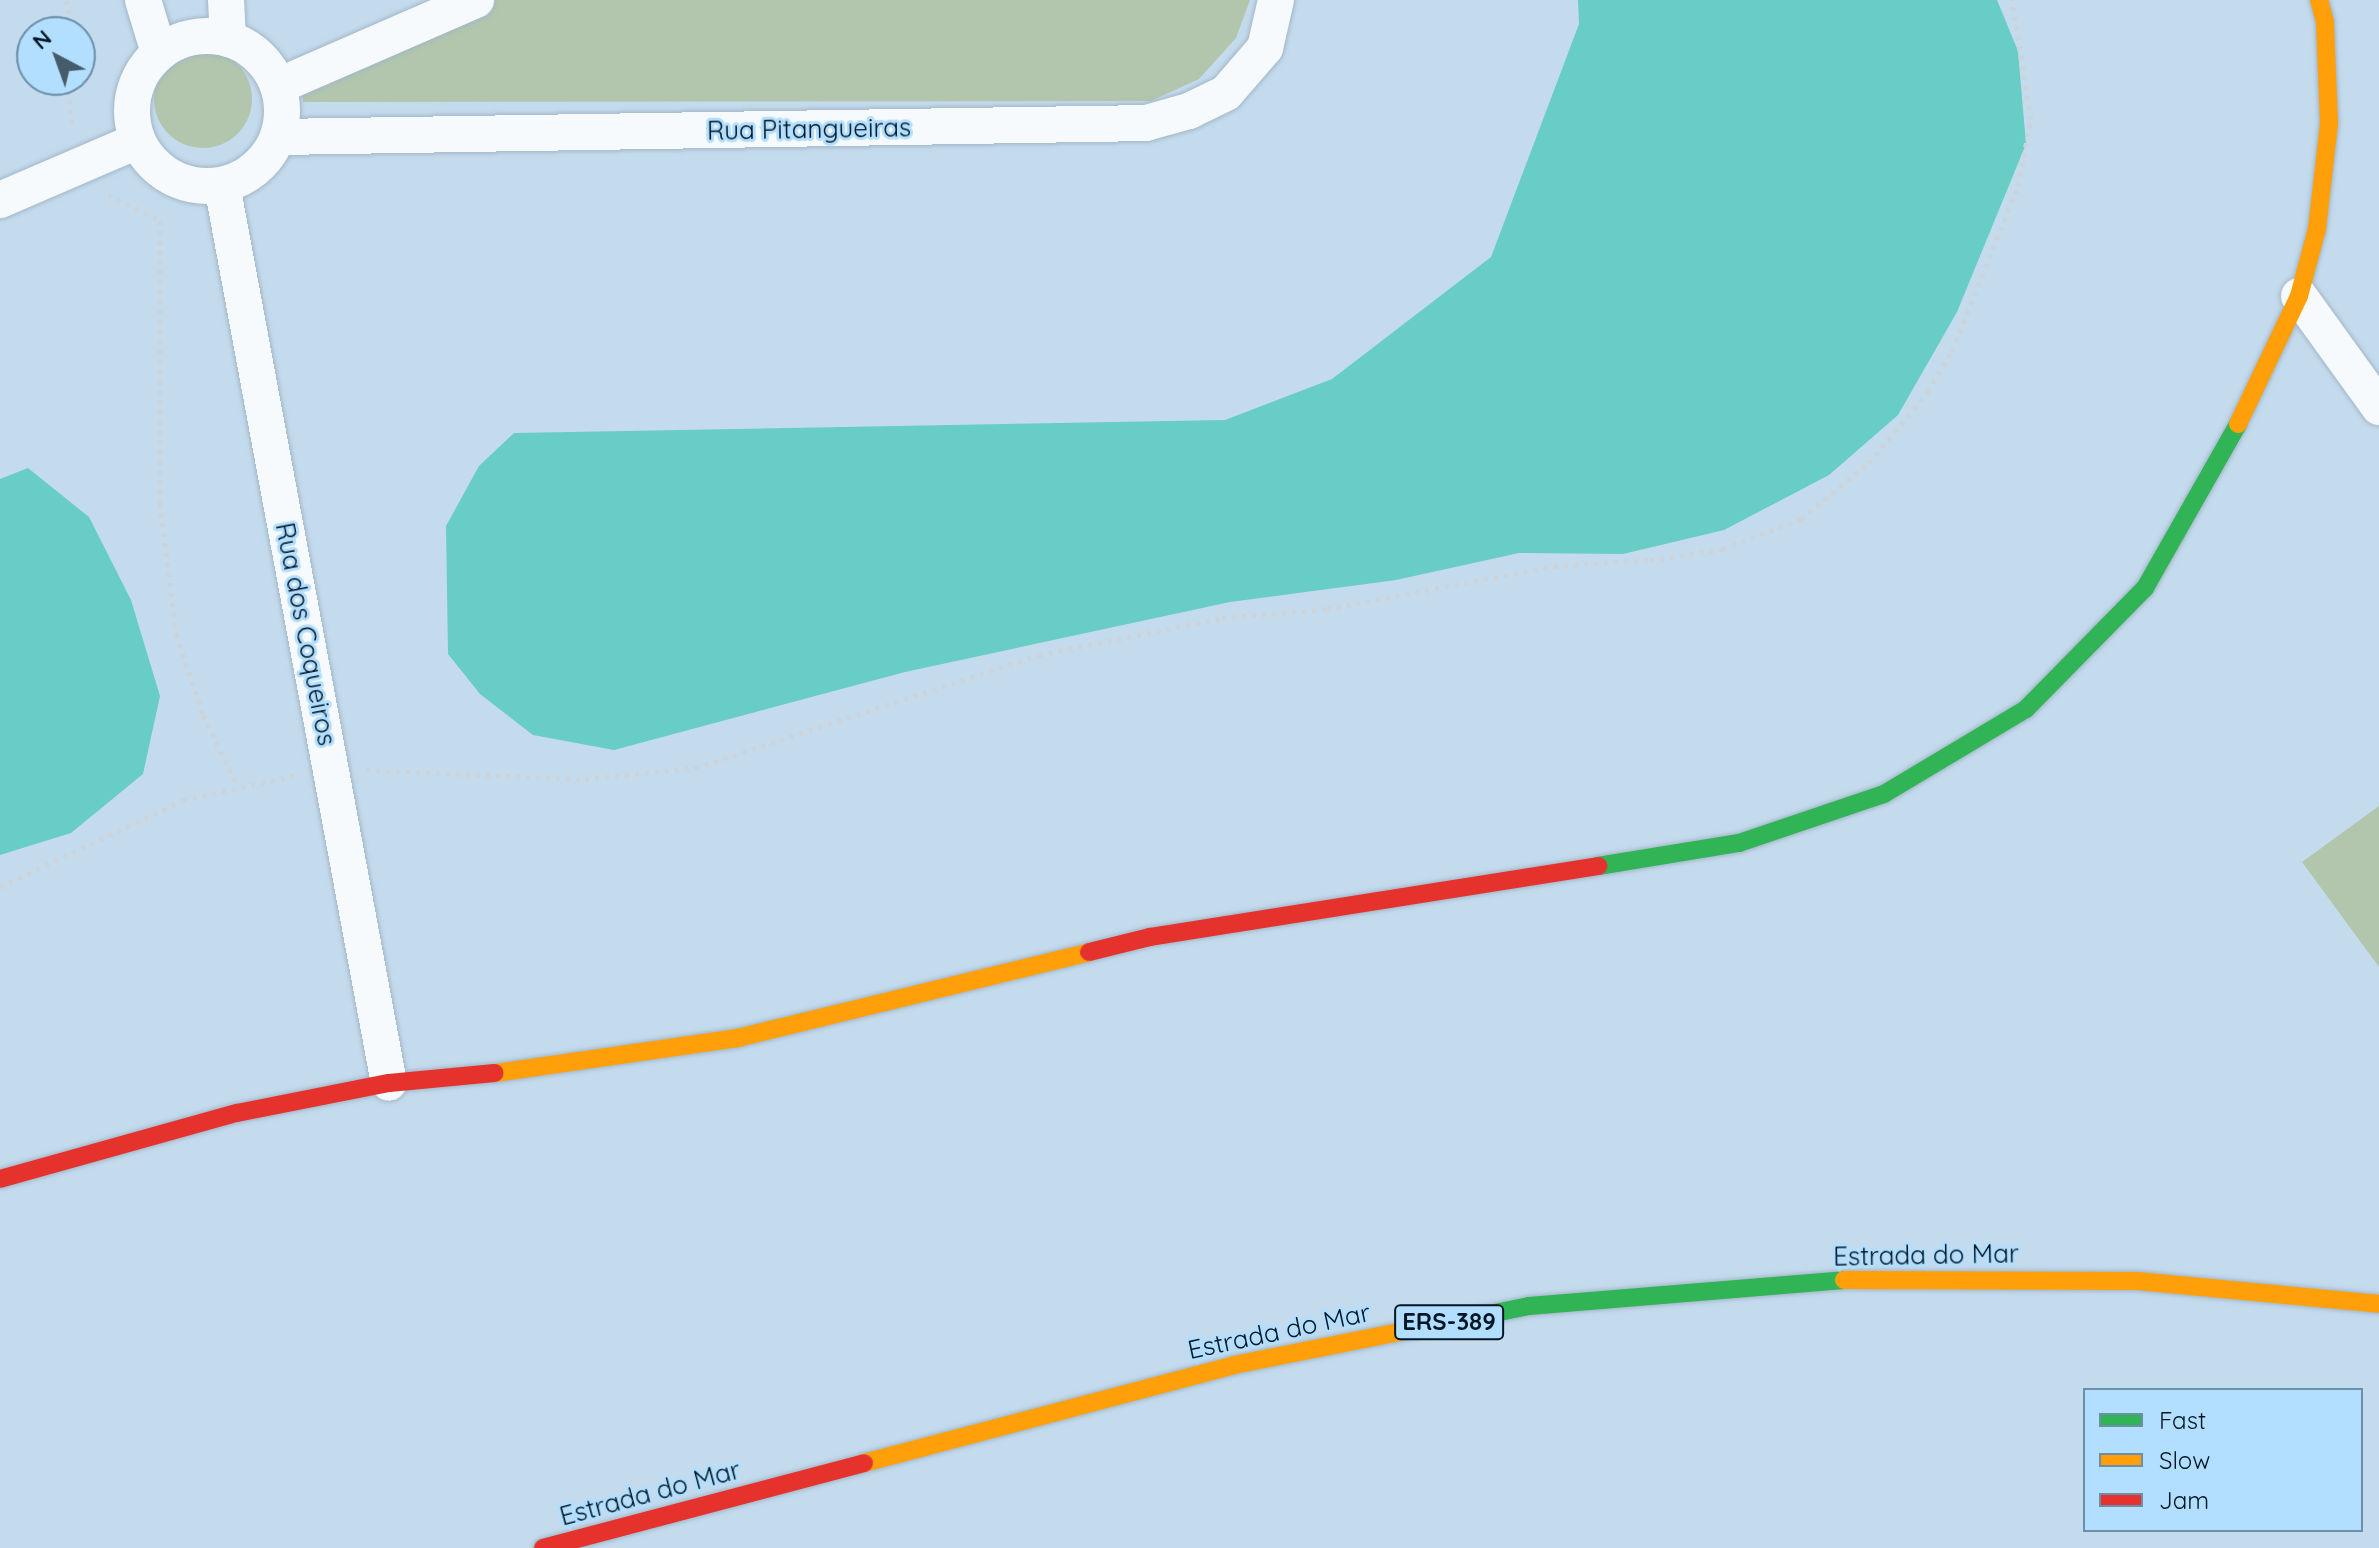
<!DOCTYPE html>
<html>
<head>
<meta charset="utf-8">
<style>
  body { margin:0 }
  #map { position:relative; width:2379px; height:1548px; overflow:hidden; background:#c4dbee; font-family:Quicksand,sans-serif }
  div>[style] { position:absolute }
  .green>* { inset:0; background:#b2c6ad }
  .round { border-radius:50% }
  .water>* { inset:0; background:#67cdc5 }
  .path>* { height:5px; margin-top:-2.5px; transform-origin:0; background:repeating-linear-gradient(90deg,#ccd3d9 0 4px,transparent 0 10px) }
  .roads { filter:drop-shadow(0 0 2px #a2b7c7) drop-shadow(0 0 2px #a2b7c7) }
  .street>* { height:36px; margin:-18px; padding:0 18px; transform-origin:18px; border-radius:18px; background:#f6fafc }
  .street>.ring { margin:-18px; padding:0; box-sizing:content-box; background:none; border:36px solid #f6fafc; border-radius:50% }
  .fast>* { height:18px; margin:-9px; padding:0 9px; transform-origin:9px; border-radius:9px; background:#30b455 }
  .slow>* { height:18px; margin:-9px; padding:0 9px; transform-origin:9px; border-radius:9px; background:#ff9f0a }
  .jam>* { height:18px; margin:-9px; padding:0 9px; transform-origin:9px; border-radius:9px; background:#e5322d }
  span { translate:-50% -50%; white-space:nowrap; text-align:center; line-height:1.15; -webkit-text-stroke:6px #b2deff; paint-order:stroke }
  .shield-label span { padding:2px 6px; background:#b2deff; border:2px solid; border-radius:6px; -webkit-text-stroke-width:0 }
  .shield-label { font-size:24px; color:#021725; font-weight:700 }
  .street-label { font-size:26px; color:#021725 }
  .legend { position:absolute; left:2083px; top:1388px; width:280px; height:144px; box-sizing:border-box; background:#b2deff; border:2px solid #6c8ea8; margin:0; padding:10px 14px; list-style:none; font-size:24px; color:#021725 }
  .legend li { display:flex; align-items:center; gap:16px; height:40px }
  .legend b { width:40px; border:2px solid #6c8ea8 }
  .north { position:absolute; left:16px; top:16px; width:80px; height:80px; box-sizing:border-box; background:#b2deff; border:2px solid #6c8ea8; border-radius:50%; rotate:319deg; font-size:22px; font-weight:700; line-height:32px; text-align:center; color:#021725 }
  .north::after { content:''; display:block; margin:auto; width:28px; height:36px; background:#465c6b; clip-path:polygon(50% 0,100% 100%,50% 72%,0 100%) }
</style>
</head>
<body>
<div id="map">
  <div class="green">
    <div style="clip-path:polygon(495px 0,1250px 0,1236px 38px,1199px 79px,1151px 101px,303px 102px,302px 81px)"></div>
    <div class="round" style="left:154px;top:50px;width:98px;height:98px"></div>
    <div style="clip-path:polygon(2379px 806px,2379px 967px,2302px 862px)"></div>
  </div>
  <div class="water">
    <div style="clip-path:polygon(1578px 0,1997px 0,2018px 51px,2026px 144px,1957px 312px,1898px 415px,1829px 475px,1724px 530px,1623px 554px,1519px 553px,1396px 580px,1230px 602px,905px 672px,614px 750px,533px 735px,480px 694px,448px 654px,446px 526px,479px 466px,514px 433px,1225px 420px,1332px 379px,1491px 257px,1579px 24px)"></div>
    <div style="clip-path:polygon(28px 468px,89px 517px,131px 600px,160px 696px,143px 774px,71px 833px,0 855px,0 479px)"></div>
  </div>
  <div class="path">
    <div style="left:66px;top:0;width:33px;rotate:78deg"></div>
    <div style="left:68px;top:80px;width:49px;rotate:85.3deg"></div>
    <div style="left:108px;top:195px;width:58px;rotate:25.7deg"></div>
    <div style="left:160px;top:220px;width:283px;rotate:90deg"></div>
    <div style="left:160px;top:503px;width:132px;rotate:83deg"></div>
    <div style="left:176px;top:634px;width:85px;rotate:71.6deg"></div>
    <div style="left:203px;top:715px;width:80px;rotate:64.1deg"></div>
    <div style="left:366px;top:770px;width:219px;rotate:2.4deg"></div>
    <div style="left:585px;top:779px;width:111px;rotate:-5.7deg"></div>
    <div style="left:695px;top:768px;width:362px;rotate:-18.2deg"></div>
    <div style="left:1039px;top:655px;width:187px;rotate:-11.4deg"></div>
    <div style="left:1222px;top:618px;width:105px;rotate:-4.9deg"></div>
    <div style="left:1327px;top:609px;width:231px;rotate:-10.7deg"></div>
    <div style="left:1554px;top:566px;width:96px;rotate:-3.6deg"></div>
    <div style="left:1650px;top:560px;width:74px;rotate:-8.6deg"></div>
    <div style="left:1723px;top:549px;width:84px;rotate:-21deg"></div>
    <div style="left:1801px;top:519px;width:88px;rotate:-39.5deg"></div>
    <div style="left:1869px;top:463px;width:92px;rotate:-50.3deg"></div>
    <div style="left:1928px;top:392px;width:48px;rotate:-59.7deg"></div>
    <div style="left:1952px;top:351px;width:178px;rotate:-68.2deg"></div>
    <div style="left:2018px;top:186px;width:68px;rotate:-79deg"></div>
    <div style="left:2031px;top:119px;width:121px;rotate:-99.1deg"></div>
    <div style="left:0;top:887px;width:203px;rotate:-25.4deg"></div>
    <div style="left:183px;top:800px;width:117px;rotate:-12.4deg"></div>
  </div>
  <div class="roads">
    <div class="street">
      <div style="left:143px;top:0;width:55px;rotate:73.2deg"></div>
      <div style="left:226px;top:0;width:39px;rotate:87deg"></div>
      <div class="ring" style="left:132px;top:36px;width:114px;height:114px"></div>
      <div style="left:278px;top:86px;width:216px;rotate:-23.5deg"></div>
      <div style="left:278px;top:137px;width:868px;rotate:-0.92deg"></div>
      <div style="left:1146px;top:123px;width:45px;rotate:-15.6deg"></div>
      <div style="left:1189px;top:111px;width:41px;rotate:-25.9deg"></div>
      <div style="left:1226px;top:93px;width:60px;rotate:-49.1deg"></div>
      <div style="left:1265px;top:48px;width:49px;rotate:-77.1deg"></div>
      <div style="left:222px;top:185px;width:913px;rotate:79.47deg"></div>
      <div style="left:0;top:200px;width:149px;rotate:-23.3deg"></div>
      <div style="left:2299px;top:296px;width:137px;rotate:54.2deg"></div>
    </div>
    <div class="fast">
      <div style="left:1598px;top:866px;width:143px;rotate:-9.3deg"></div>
      <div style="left:1739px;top:843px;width:153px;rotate:-18.7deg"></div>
      <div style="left:1884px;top:794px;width:165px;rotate:-30.9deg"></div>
      <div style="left:2026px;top:709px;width:170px;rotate:-45.5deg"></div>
      <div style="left:2145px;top:588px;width:189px;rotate:-60.4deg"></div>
      <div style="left:1480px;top:1316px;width:50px;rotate:-11.5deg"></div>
      <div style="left:1529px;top:1306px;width:316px;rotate:-4.7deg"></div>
    </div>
    <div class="slow">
      <div style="left:2238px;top:424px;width:142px;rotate:-64.5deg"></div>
      <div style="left:2299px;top:296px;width:69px;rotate:-75deg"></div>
      <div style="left:2317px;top:229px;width:107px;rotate:-83.5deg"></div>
      <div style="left:2329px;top:123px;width:101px;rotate:-92.3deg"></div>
      <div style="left:2325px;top:22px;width:23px;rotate:-105deg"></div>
      <div style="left:495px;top:1073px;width:245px;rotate:-8.2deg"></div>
      <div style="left:737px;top:1038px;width:362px;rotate:-13.7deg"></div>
      <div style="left:1844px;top:1280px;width:293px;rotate:0.2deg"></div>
      <div style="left:2137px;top:1281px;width:243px;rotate:5.4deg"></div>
      <div style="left:864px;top:1463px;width:383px;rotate:-14.8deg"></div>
      <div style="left:1234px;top:1365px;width:251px;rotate:-11.3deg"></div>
    </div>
    <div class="jam">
      <div style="left:1089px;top:952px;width:63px;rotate:-13.8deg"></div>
      <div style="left:1150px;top:937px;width:454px;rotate:-9deg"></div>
      <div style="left:0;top:1179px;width:246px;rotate:-15.6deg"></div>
      <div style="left:237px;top:1113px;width:155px;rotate:-11.2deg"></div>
      <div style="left:389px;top:1083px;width:106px;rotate:-5.4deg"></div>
      <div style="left:543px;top:1548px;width:332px;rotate:-14.8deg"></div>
    </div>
  </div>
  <div class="shield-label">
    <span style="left:1449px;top:1322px">ERS-389</span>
  </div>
  <div class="street-label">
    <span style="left:809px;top:129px;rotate:-1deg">Rua Pitangueiras</span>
    <span style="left:306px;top:634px;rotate:79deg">Rua dos Coqueiros</span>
    <span style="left:1926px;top:1255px;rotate:-1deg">Estrada do Mar</span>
    <span style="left:1279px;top:1331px;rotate:-12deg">Estrada do Mar</span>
    <span style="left:650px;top:1493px;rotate:-15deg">Estrada do Mar</span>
  </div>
  <ul class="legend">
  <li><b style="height:10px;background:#30b455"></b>Fast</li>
  <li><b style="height:10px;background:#ff9f0a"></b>Slow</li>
  <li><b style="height:10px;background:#e5322d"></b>Jam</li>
  </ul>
  <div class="north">N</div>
</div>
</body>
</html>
